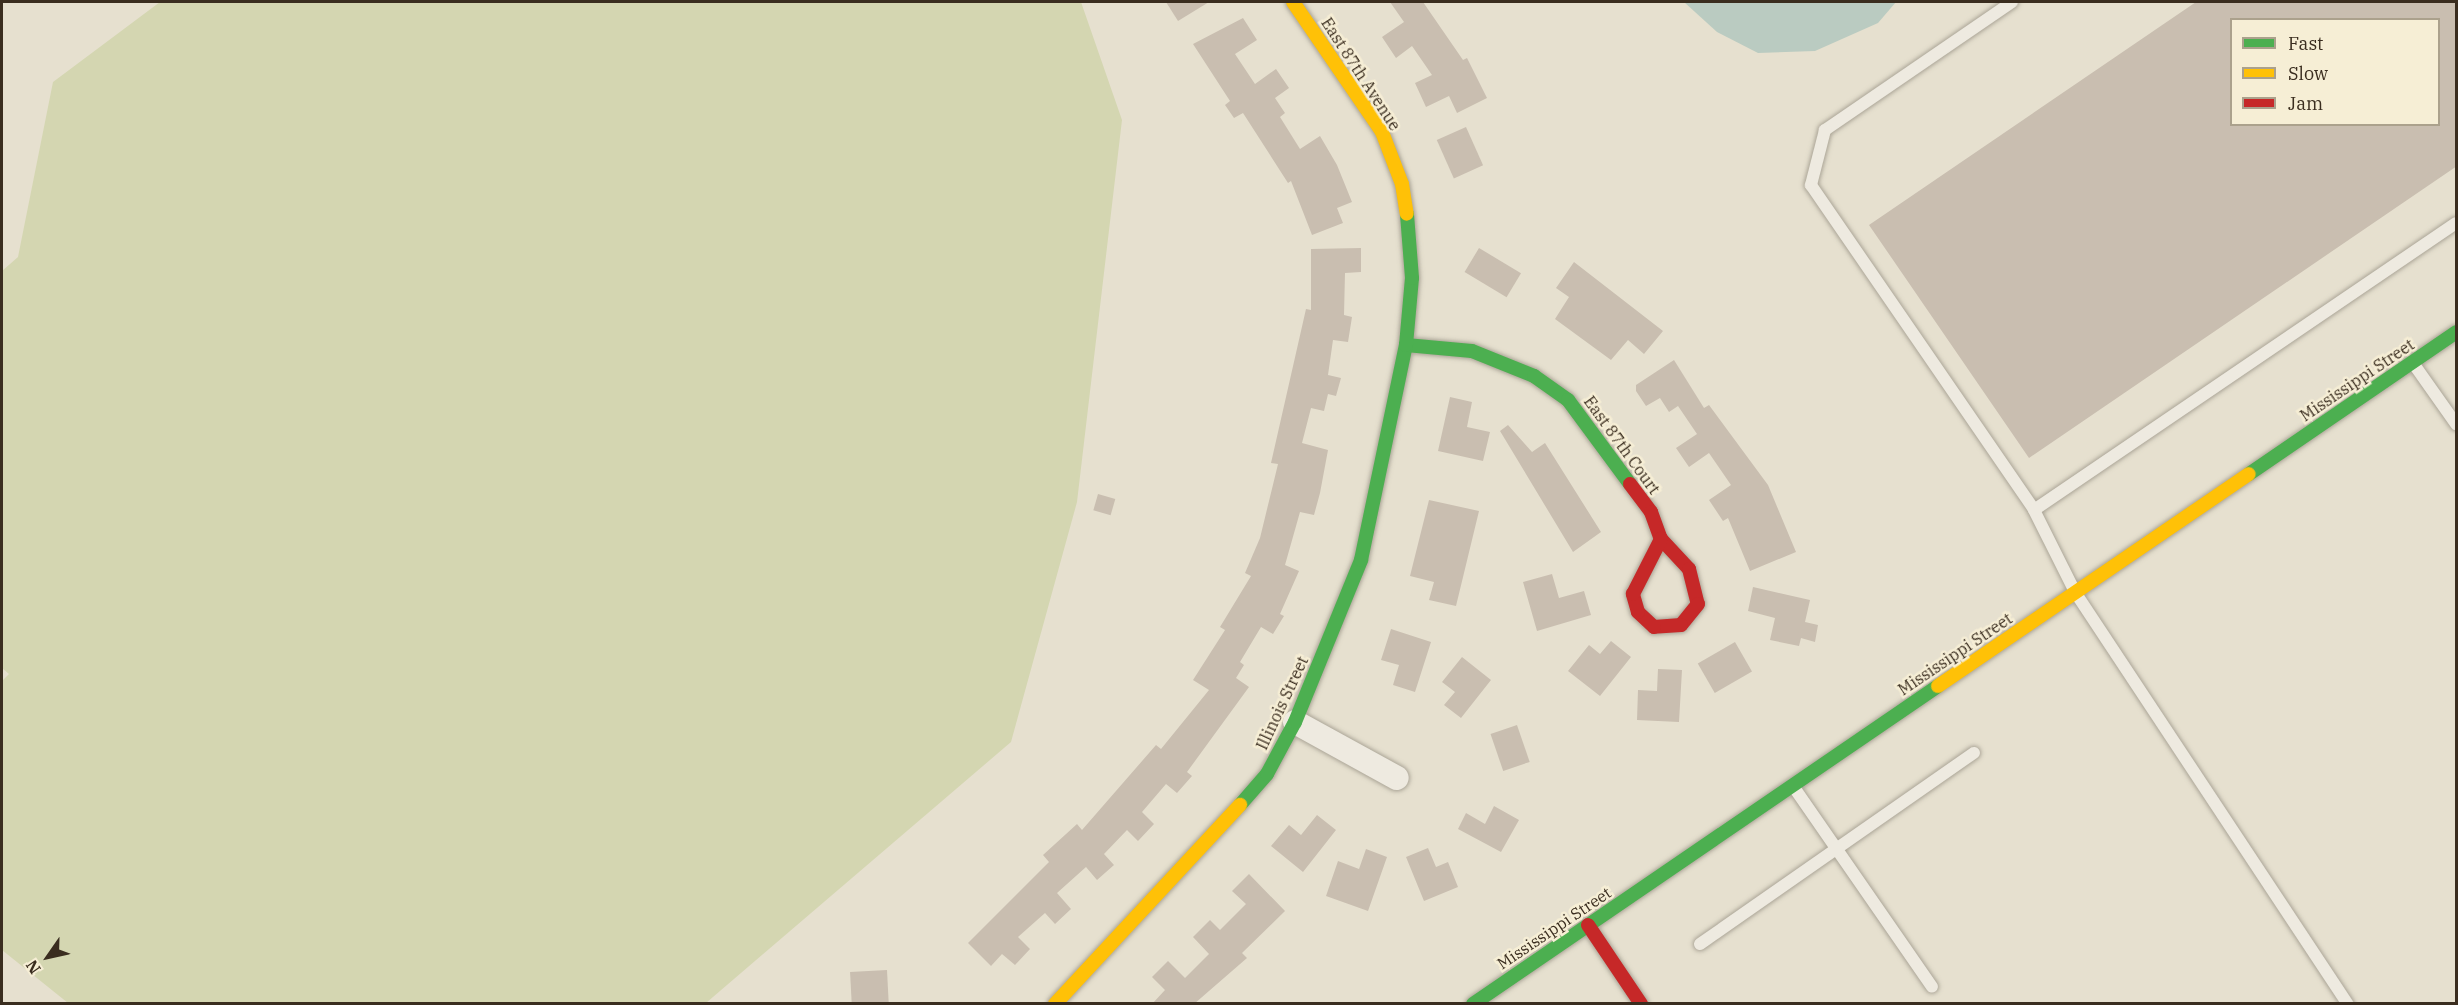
<!DOCTYPE html>
<html>
<head>
<meta charset="utf-8">
<style>
  body { margin:0 }
  #map { position:relative; width:2458px; height:1005px; overflow:hidden; background:#e6e0cf; font-family:"IBM Plex Serif",serif }
  div>[style] { position:absolute }
  .green>* { inset:0; background:#d4d6b1 }
  .water>* { inset:0; background:#bacbc1 }
  .building>* { inset:0; background:#c9beb0; transform-origin:0 0 }
  .roads { filter:drop-shadow(0 0 2px #aba597) drop-shadow(0 0 2px #aba597) }
  .lane>* { height:12px; margin:-6px; padding:0 6px; transform-origin:6px; border-radius:6px; background:#eeeae0 }
  .street>* { height:24px; margin:-12px; padding:0 12px; transform-origin:12px; border-radius:12px; background:#eeeae0 }
  .fast>* { height:14px; margin:-7px; padding:0 7px; transform-origin:7px; border-radius:7px; background:#4caf50 }
  .slow>* { height:14px; margin:-7px; padding:0 7px; transform-origin:7px; border-radius:7px; background:#ffc107 }
  .jam>* { height:14px; margin:-7px; padding:0 7px; transform-origin:7px; border-radius:7px; background:#c62828 }
  span { translate:-50% -50%; white-space:nowrap; text-align:center; line-height:1.15; -webkit-text-stroke:5px #f6eed5; paint-order:stroke }
  .street-label { font-size:16px; color:#3a2d1f }
  .frame { position:absolute; inset:0; border:3px solid #3a2d1f; pointer-events:none }
  .legend { position:absolute; left:2230px; top:18px; width:210px; height:108px; box-sizing:border-box; background:#f6eed5; border:2px solid #aba18c; margin:0; padding:8px 10px; list-style:none; font-size:18px; color:#3a2d1f }
  .legend li { display:flex; align-items:center; gap:12px; height:30px }
  .legend b { width:30px; border:2px solid #aba18c }
  .north { position:absolute; left:18px; top:927px; width:60px; height:60px; -webkit-text-stroke:4px #f6eed5; paint-order:stroke; rotate:236deg; font-size:16px; font-weight:700; line-height:24px; text-align:center; color:#3a2d1f }
  .north::after { content:''; display:block; margin:auto; width:21px; height:27px; background:#3a2d1f; clip-path:polygon(50% 0,100% 100%,50% 72%,0 100%) }
</style>
</head>
<body>
<div id="map">
  <div class="green">
    <div style="clip-path:polygon(160px 2px,1081px 2px,1122px 120px,1077px 502px,1011px 742px,706px 1003px,68px 1003px,2px 950px,2px 681px,9px 674px,2px 668px,2px 271px,18px 257px,53px 82px)"></div>
  </div>
  <div class="water">
    <div style="clip-path:polygon(1684px 2px,1896px 2px,1878px 23px,1815px 51px,1758px 53px,1717px 32px)"></div>
  </div>
  <div class="building">
    <div style="clip-path:polygon(1166px 2px,1209px 2px,1178px 21px)"></div>
    <div style="clip-path:polygon(1390px 2px,1423px 2px,1463px 60px,1467px 58px,1487px 98px,1457px 113px,1449px 96px,1426px 107px,1415px 83px,1432px 75px,1412px 46px,1396px 58px,1382px 37px,1404px 22px)"></div>
    <div style="clip-path:polygon(evenodd,2196px 2px,2457px 2px,2457px 166px,2029px 458px,1869px 225px,2196px 2px,2232px 20px,2439px 20px,2439px 124px,2232px 124px,2232px 20px)"></div>
    <div style="clip-path:polygon(1243px 18px,1257px 40px,1235px 54px,1255px 84px,1276px 69px,1289px 88px,1275px 98px,1285px 113px,1280px 117px,1300px 149px,1320px 136px,1337px 165px,1352px 202px,1337px 208px,1343px 223px,1312px 235px,1291px 181px,1288px 183px,1243px 113px,1234px 118px,1225px 105px,1230px 101px,1193px 44px)"></div>
    <div style="left:1466px;top:127px;width:42px;height:32px;rotate:66deg"></div>
    <div style="clip-path:polygon(1361px 248px,1361px 272px,1345px 273px,1344px 315px,1352px 317px,1348px 342px,1333px 340px,1328px 375px,1341px 378px,1336px 396px,1328px 394px,1324px 411px,1311px 408px,1302px 443px,1328px 450px,1320px 493px,1314px 515px,1300px 512px,1285px 565px,1299px 571px,1280px 614px,1284px 616px,1273px 634px,1261px 627px,1240px 662px,1244px 665px,1236px 678px,1249px 687px,1187px 772px,1192px 776px,1177px 793px,1166px 784px,1142px 812px,1154px 824px,1138px 841px,1127px 830px,1104px 854px,1114px 865px,1097px 880px,1086px 867px,1057px 893px,1071px 909px,1055px 924px,1045px 913px,1018px 937px,1030px 949px,1015px 965px,1002px 954px,991px 966px,968px 943px,1049px 862px,1043px 855px,1077px 824px,1082px 830px,1156px 745px,1161px 749px,1209px 690px,1193px 680px,1225px 630px,1220px 627px,1251px 576px,1245px 573px,1260px 538px,1278px 464px,1271px 463px,1306px 309px,1311px 310px,1311px 249px)"></div>
    <div style="left:1479px;top:248px;width:49px;height:28px;rotate:31deg"></div>
    <div style="clip-path:polygon(1574px 262px,1663px 331px,1644px 354px,1628px 340px,1611px 360px,1555px 319px,1569px 297px,1556px 288px)"></div>
    <div style="clip-path:polygon(1674px 360px,1704px 408px,1709px 405px,1768px 485px,1796px 552px,1750px 571px,1728px 518px,1723px 521px,1709px 500px,1731px 485px,1709px 453px,1689px 467px,1676px 448px,1697px 434px,1678px 406px,1669px 412px,1660px 398px,1646px 406px,1636px 391px,1636px 385px)"></div>
    <div style="clip-path:polygon(1450px 397px,1472px 402px,1467px 427px,1490px 432px,1483px 461px,1438px 451px)"></div>
    <div style="clip-path:polygon(1508px 425px,1532px 452px,1545px 443px,1601px 532px,1573px 552px,1500px 431px)"></div>
    <div style="left:1098px;top:494px;width:18px;height:17px;rotate:16deg"></div>
    <div style="clip-path:polygon(1429px 500px,1479px 511px,1456px 606px,1429px 600px,1434px 582px,1410px 576px)"></div>
    <div style="clip-path:polygon(1552px 574px,1559px 598px,1584px 591px,1591px 615px,1537px 631px,1523px 582px)"></div>
    <div style="clip-path:polygon(1753px 587px,1810px 600px,1805px 622px,1818px 625px,1815px 642px,1801px 638px,1799px 646px,1770px 640px,1775px 618px,1748px 611px)"></div>
    <div style="clip-path:polygon(1391px 629px,1431px 642px,1415px 692px,1393px 685px,1399px 665px,1381px 660px)"></div>
    <div style="clip-path:polygon(1611px 641px,1631px 657px,1600px 696px,1568px 671px,1589px 645px,1600px 654px)"></div>
    <div style="left:1735px;top:642px;width:34px;height:43px;rotate:60deg"></div>
    <div style="clip-path:polygon(1462px 657px,1491px 680px,1461px 718px,1444px 705px,1455px 692px,1442px 682px)"></div>
    <div style="clip-path:polygon(1658px 669px,1682px 670px,1679px 722px,1637px 720px,1638px 690px,1657px 691px)"></div>
    <div style="left:1517px;top:725px;width:39px;height:28px;rotate:71deg"></div>
    <div style="clip-path:polygon(1494px 806px,1519px 820px,1501px 852px,1458px 829px,1466px 813px,1485px 824px)"></div>
    <div style="clip-path:polygon(1317px 815px,1336px 830px,1303px 872px,1271px 846px,1289px 825px,1301px 835px)"></div>
    <div style="clip-path:polygon(1428px 848px,1436px 867px,1448px 862px,1458px 887px,1424px 901px,1406px 857px)"></div>
    <div style="clip-path:polygon(1366px 849px,1387px 857px,1368px 911px,1326px 896px,1338px 861px,1359px 869px)"></div>
    <div style="clip-path:polygon(1249px 874px,1285px 911px,1242px 953px,1247px 958px,1194px 1004px,1152px 1004px,1165px 990px,1152px 977px,1168px 961px,1185px 978px,1209px 954px,1193px 937px,1210px 920px,1220px 930px,1246px 904px,1232px 891px)"></div>
    <div style="left:887px;top:970px;width:34px;height:37px;rotate:87deg"></div>
  </div>
  <div class="roads">
    <div class="lane">
      <div style="left:2012px;top:2px;width:227px;rotate:145.6deg"></div>
      <div style="left:1825px;top:130px;width:57px;rotate:104.3deg"></div>
      <div style="left:1811px;top:185px;width:394px;rotate:55.5deg"></div>
      <div style="left:2034px;top:510px;width:92px;rotate:63.4deg"></div>
      <div style="left:2075px;top:592px;width:494px;rotate:56.5deg"></div>
      <div style="left:2413px;top:363px;width:75px;rotate:54.8deg"></div>
      <div style="left:2034px;top:510px;width:510px;rotate:-34.22deg"></div>
      <div style="left:1793px;top:786px;width:244px;rotate:55.3deg"></div>
      <div style="left:1700px;top:944px;width:334px;rotate:-34.9deg"></div>
    </div>
    <div class="street">
      <div style="left:1295px;top:722px;width:116px;rotate:28.8deg"></div>
    </div>
    <div class="fast">
      <div style="left:1406px;top:345px;width:66px;rotate:5.2deg"></div>
      <div style="left:1472px;top:351px;width:67px;rotate:22deg"></div>
      <div style="left:1534px;top:376px;width:42px;rotate:35.2deg"></div>
      <div style="left:1568px;top:400px;width:104px;rotate:53.6deg"></div>
      <div style="left:2249px;top:474px;width:251px;rotate:-34.4deg"></div>
      <div style="left:1240px;top:805px;width:41px;rotate:-48.9deg"></div>
      <div style="left:1267px;top:774px;width:59px;rotate:-61.7deg"></div>
      <div style="left:1295px;top:722px;width:175px;rotate:-67.8deg"></div>
      <div style="left:1361px;top:560px;width:220px;rotate:-78.2deg"></div>
      <div style="left:1406px;top:345px;width:67px;rotate:-84.9deg"></div>
      <div style="left:1412px;top:278px;width:64px;rotate:-94.5deg"></div>
      <div style="left:1473px;top:1004px;width:563px;rotate:-34.37deg"></div>
    </div>
    <div class="slow">
      <div style="left:1293px;top:2px;width:158px;rotate:55.6deg"></div>
      <div style="left:1382px;top:132px;width:56px;rotate:69deg"></div>
      <div style="left:1402px;top:184px;width:30px;rotate:81deg"></div>
      <div style="left:1938px;top:686px;width:376px;rotate:-34.3deg"></div>
      <div style="left:1055px;top:1004px;width:272px;rotate:-47.1deg"></div>
    </div>
    <div class="jam">
      <div style="left:1630px;top:484px;width:35px;rotate:53deg"></div>
      <div style="left:1651px;top:512px;width:29px;rotate:70deg"></div>
      <div style="left:1661px;top:539px;width:41px;rotate:47deg"></div>
      <div style="left:1689px;top:569px;width:36px;rotate:76deg"></div>
      <div style="left:1698px;top:604px;width:27px;rotate:129deg"></div>
      <div style="left:1681px;top:625px;width:27px;rotate:176deg"></div>
      <div style="left:1654px;top:627px;width:22px;rotate:-137deg"></div>
      <div style="left:1638px;top:612px;width:19px;rotate:-106deg"></div>
      <div style="left:1633px;top:594px;width:62px;rotate:-63deg"></div>
      <div style="left:1588px;top:925px;width:95px;rotate:56.1deg"></div>
    </div>
  </div>
  <div class="street-label">
    <span style="left:1361px;top:74px;rotate:57deg">East 87th Avenue</span>
    <span style="left:2357px;top:380px;rotate:-34deg">Mississippi Street</span>
    <span style="left:1622px;top:445px;rotate:54deg">East 87th Court</span>
    <span style="left:1955px;top:654px;rotate:-34deg">Mississippi Street</span>
    <span style="left:1282px;top:703px;rotate:-65deg">Illinois Street</span>
    <span style="left:1554px;top:928px;rotate:-34deg">Mississippi Street</span>
  </div>
  <div class="frame"></div>
  <ul class="legend">
  <li><b style="height:8px;background:#4caf50"></b>Fast</li>
  <li><b style="height:8px;background:#ffc107"></b>Slow</li>
  <li><b style="height:8px;background:#c62828"></b>Jam</li>
  </ul>
  <div class="north">N</div>
</div>
</body>
</html>
